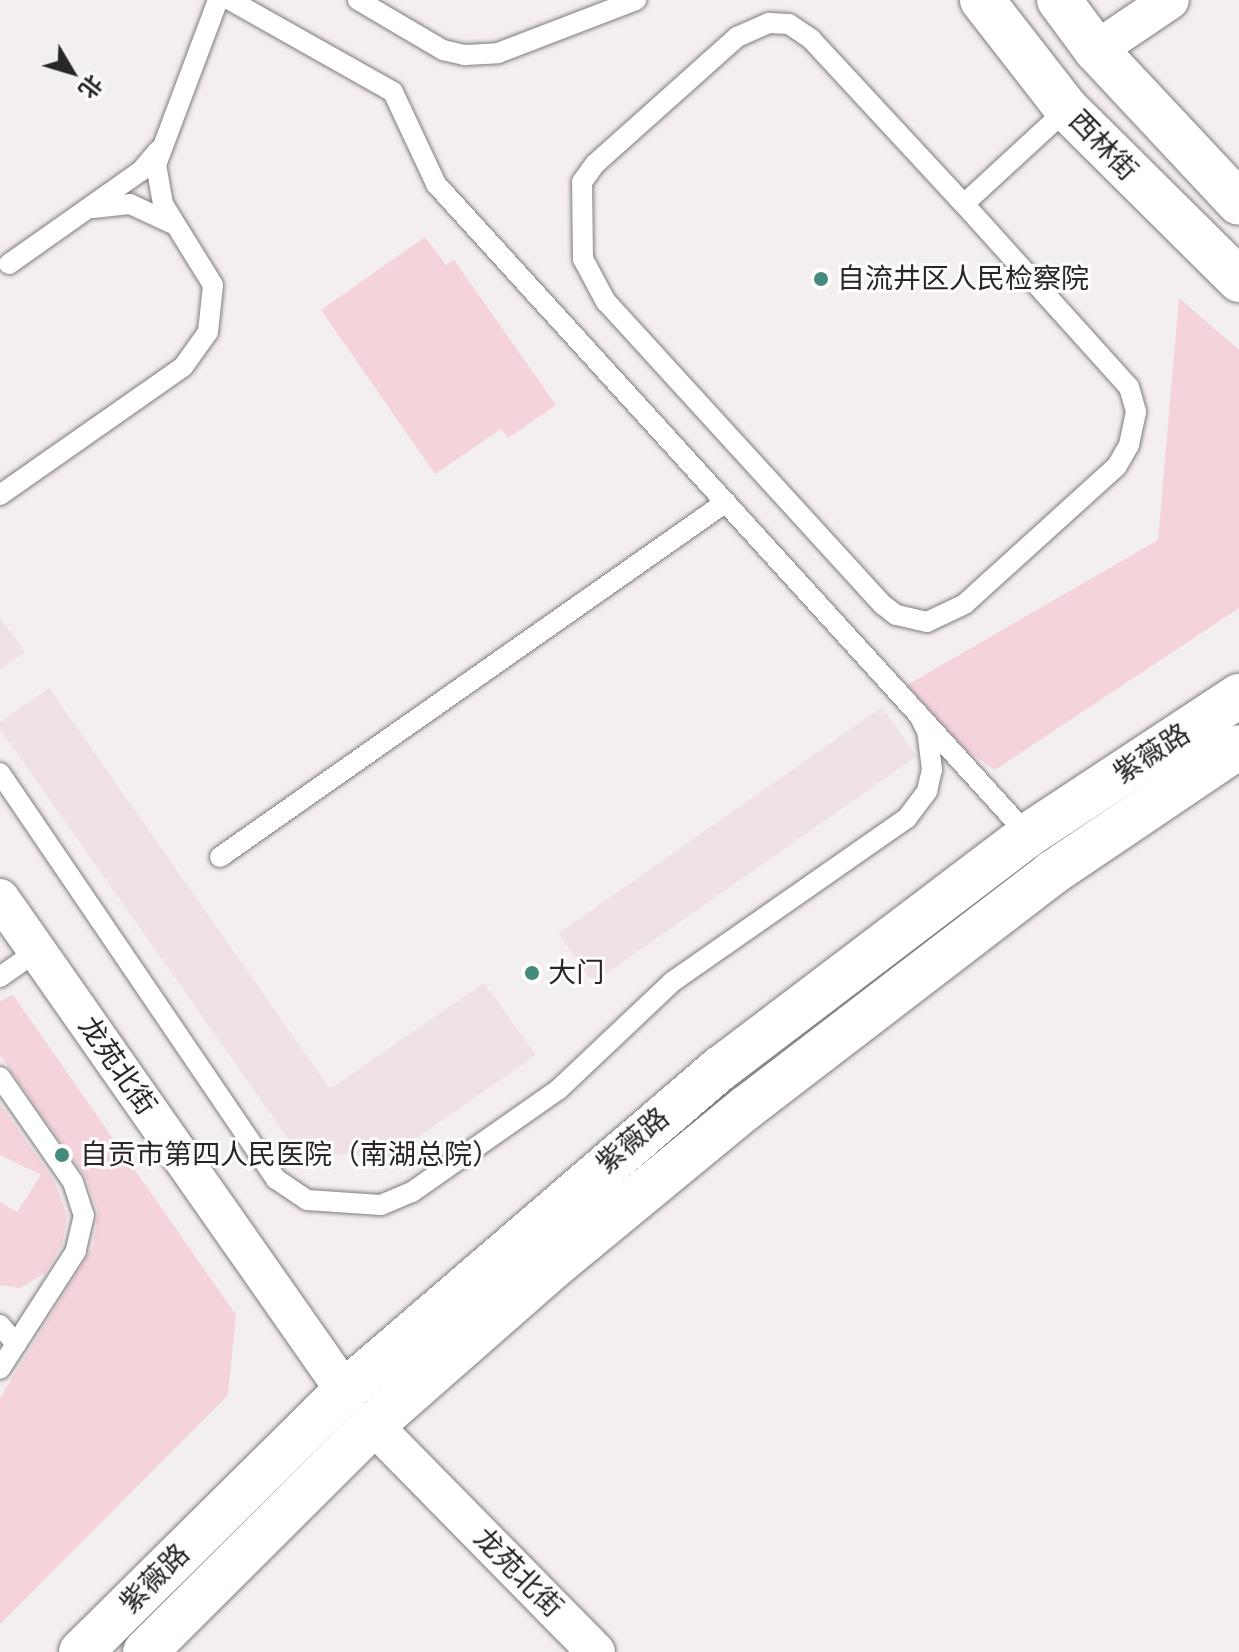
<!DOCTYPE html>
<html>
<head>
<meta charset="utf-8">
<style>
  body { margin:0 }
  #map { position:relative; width:1239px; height:1652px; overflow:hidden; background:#f3eeef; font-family:Jost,"Noto Sans SC",sans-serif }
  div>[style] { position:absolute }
  .built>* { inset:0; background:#efe1e4; transform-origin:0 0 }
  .green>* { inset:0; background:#f5d3db }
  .roads { filter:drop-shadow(0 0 2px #807b7c) drop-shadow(0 0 2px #807b7c) }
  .service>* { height:20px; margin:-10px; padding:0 10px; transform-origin:10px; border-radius:10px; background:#fff }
  .minor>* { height:38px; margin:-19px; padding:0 19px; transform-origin:19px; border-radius:19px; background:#fff }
  .secondary>* { height:44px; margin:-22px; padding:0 22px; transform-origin:22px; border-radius:22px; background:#fff }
  .dots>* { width:22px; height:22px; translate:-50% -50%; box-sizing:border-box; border:4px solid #fffcfc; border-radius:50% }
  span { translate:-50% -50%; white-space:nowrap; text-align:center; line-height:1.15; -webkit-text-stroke:6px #fffcfc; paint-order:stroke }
  .street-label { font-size:28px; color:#282627 }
  .poi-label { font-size:28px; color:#282627 }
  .left { translate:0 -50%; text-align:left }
  .north { position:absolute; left:32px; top:32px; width:80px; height:80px; -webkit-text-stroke:6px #fffcfc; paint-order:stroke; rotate:128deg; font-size:22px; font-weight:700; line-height:32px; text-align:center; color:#282627 }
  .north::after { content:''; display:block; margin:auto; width:28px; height:36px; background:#282627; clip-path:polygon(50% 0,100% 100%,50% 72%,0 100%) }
</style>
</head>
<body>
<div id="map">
  <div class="built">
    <div style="clip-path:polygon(0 618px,25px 652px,0 669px)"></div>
    <div style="clip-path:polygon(49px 688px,330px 1089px,484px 983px,536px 1055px,388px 1158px,297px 1151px,0 729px,0 722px)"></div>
    <div style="left:882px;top:707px;width:60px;height:395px;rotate:55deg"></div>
  </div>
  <div class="green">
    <div style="clip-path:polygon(425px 237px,446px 265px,454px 260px,556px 405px,508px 438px,501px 429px,435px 474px,321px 310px)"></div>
    <div style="clip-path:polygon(1179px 298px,1239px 350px,1239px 608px,995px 770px,967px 751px,907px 685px,1158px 540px)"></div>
    <div style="clip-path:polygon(13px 995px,236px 1315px,228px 1395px,0 1624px,0 1398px,93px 1247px,98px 1212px,86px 1178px,0 1055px,0 1001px)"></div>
    <div style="clip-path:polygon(0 1104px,55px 1182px,67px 1216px,62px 1245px,45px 1273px,20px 1288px,0 1285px,0 1202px,17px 1212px,41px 1175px,0 1155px)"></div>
  </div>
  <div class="roads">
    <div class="service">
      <div style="left:230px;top:0;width:187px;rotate:29.4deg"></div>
      <div style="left:393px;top:92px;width:102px;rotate:64.9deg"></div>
      <div style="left:436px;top:184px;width:880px;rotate:47.72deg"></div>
      <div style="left:358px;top:0;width:99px;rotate:30.5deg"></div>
      <div style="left:443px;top:50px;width:23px;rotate:13deg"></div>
      <div style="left:465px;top:55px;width:33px;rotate:-3deg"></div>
      <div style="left:498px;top:53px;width:148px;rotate:-21deg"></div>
      <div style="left:964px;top:204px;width:246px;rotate:48deg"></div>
      <div style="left:1129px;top:387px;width:26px;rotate:74deg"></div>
      <div style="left:1136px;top:412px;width:34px;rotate:102deg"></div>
      <div style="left:1129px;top:445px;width:24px;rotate:120deg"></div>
      <div style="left:1117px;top:466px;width:205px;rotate:137.8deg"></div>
      <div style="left:965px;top:604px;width:42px;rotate:154.7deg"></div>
      <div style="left:927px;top:622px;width:32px;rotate:-167deg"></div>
      <div style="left:896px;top:615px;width:16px;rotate:-142deg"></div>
      <div style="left:883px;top:605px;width:411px;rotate:-132.4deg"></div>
      <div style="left:606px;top:302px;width:49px;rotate:-118.1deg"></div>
      <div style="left:583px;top:259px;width:77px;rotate:-90.7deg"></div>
      <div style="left:582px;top:182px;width:22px;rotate:-54deg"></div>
      <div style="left:595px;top:164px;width:191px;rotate:-41.8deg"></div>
      <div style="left:737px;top:37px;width:35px;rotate:-24deg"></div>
      <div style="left:769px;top:23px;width:20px;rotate:3deg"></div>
      <div style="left:789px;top:24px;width:27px;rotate:34deg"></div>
      <div style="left:811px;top:39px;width:225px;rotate:47.2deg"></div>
      <div style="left:964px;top:204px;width:140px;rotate:-42.7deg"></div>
      <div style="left:93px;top:208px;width:37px;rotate:-6deg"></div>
      <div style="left:130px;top:204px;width:45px;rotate:24.9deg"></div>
      <div style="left:9px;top:264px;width:161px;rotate:-35.2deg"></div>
      <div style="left:141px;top:171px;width:26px;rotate:-50deg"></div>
      <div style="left:0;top:495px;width:223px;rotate:-35deg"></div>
      <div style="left:183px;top:367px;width:43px;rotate:-54.5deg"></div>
      <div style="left:208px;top:332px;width:47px;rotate:-83.9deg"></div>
      <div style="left:213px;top:285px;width:95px;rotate:-121.7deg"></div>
      <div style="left:163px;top:204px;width:40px;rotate:-100deg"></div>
      <div style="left:156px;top:165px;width:176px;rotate:-69.4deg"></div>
      <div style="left:0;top:773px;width:491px;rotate:55.8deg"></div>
      <div style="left:276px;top:1179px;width:37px;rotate:34deg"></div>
      <div style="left:307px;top:1200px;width:74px;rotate:3.9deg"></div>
      <div style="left:381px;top:1205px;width:34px;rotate:-23deg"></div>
      <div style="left:412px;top:1192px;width:179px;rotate:-35deg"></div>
      <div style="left:559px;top:1089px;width:156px;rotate:-43.4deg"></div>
      <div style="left:672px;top:982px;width:287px;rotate:-34.9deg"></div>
      <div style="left:907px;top:818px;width:34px;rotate:-53deg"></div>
      <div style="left:927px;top:791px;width:22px;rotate:-77deg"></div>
      <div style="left:932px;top:770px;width:39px;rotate:-97deg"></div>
      <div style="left:927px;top:731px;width:18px;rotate:-117deg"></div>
      <div style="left:220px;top:857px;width:618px;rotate:-35.05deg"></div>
      <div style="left:0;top:977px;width:45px;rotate:-35.1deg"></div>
      <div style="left:0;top:1077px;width:128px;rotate:55.2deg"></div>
      <div style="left:73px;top:1182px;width:35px;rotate:72deg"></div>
      <div style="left:84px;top:1215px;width:37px;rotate:103deg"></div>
      <div style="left:76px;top:1251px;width:140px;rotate:122.8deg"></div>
      <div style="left:0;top:1325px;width:25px;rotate:50deg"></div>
    </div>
    <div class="minor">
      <div style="left:1096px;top:50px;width:89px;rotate:-34deg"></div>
      <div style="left:0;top:898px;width:602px;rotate:55.02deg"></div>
      <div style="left:373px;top:1425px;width:318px;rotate:45.5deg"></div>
    </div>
    <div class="secondary">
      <div style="left:982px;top:0;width:138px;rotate:52.1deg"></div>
      <div style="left:1067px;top:109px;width:243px;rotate:44.8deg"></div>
      <div style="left:1059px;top:0;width:62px;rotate:53.5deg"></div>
      <div style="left:1096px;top:50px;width:209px;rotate:46.9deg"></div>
      <div style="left:81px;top:1652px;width:371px;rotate:-44.7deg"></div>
      <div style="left:345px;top:1391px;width:496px;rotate:-40.7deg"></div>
      <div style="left:721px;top:1068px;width:385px;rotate:-37.2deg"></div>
      <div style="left:1028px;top:835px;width:253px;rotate:-33.4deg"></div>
      <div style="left:145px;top:1652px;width:322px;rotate:-44.9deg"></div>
      <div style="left:373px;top:1425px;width:241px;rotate:-41.3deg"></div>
      <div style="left:554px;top:1266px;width:249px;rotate:-39.5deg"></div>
      <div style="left:746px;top:1108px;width:386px;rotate:-37.5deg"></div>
      <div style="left:1052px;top:873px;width:225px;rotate:-34deg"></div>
    </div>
  </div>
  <div class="dots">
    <div style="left:821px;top:279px;background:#468a7e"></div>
    <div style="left:532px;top:973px;background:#468a7e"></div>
    <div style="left:62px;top:1155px;background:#468a7e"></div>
  </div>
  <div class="street-label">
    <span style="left:1103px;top:146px;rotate:46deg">西林街</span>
    <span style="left:1152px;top:754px;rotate:-33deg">紫薇路</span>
    <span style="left:117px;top:1066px;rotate:55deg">龙苑北街</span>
    <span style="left:633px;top:1141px;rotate:-40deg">紫薇路</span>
    <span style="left:518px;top:1573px;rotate:45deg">龙苑北街</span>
    <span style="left:155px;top:1579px;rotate:-45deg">紫薇路</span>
  </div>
  <div class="poi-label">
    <span class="left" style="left:837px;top:279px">自流井区人民检察院</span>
    <span class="left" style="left:548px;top:973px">大门</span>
    <span class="left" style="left:80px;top:1155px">自贡市第四人民医院（南湖总院）</span>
  </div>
  <div class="north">北</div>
</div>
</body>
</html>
